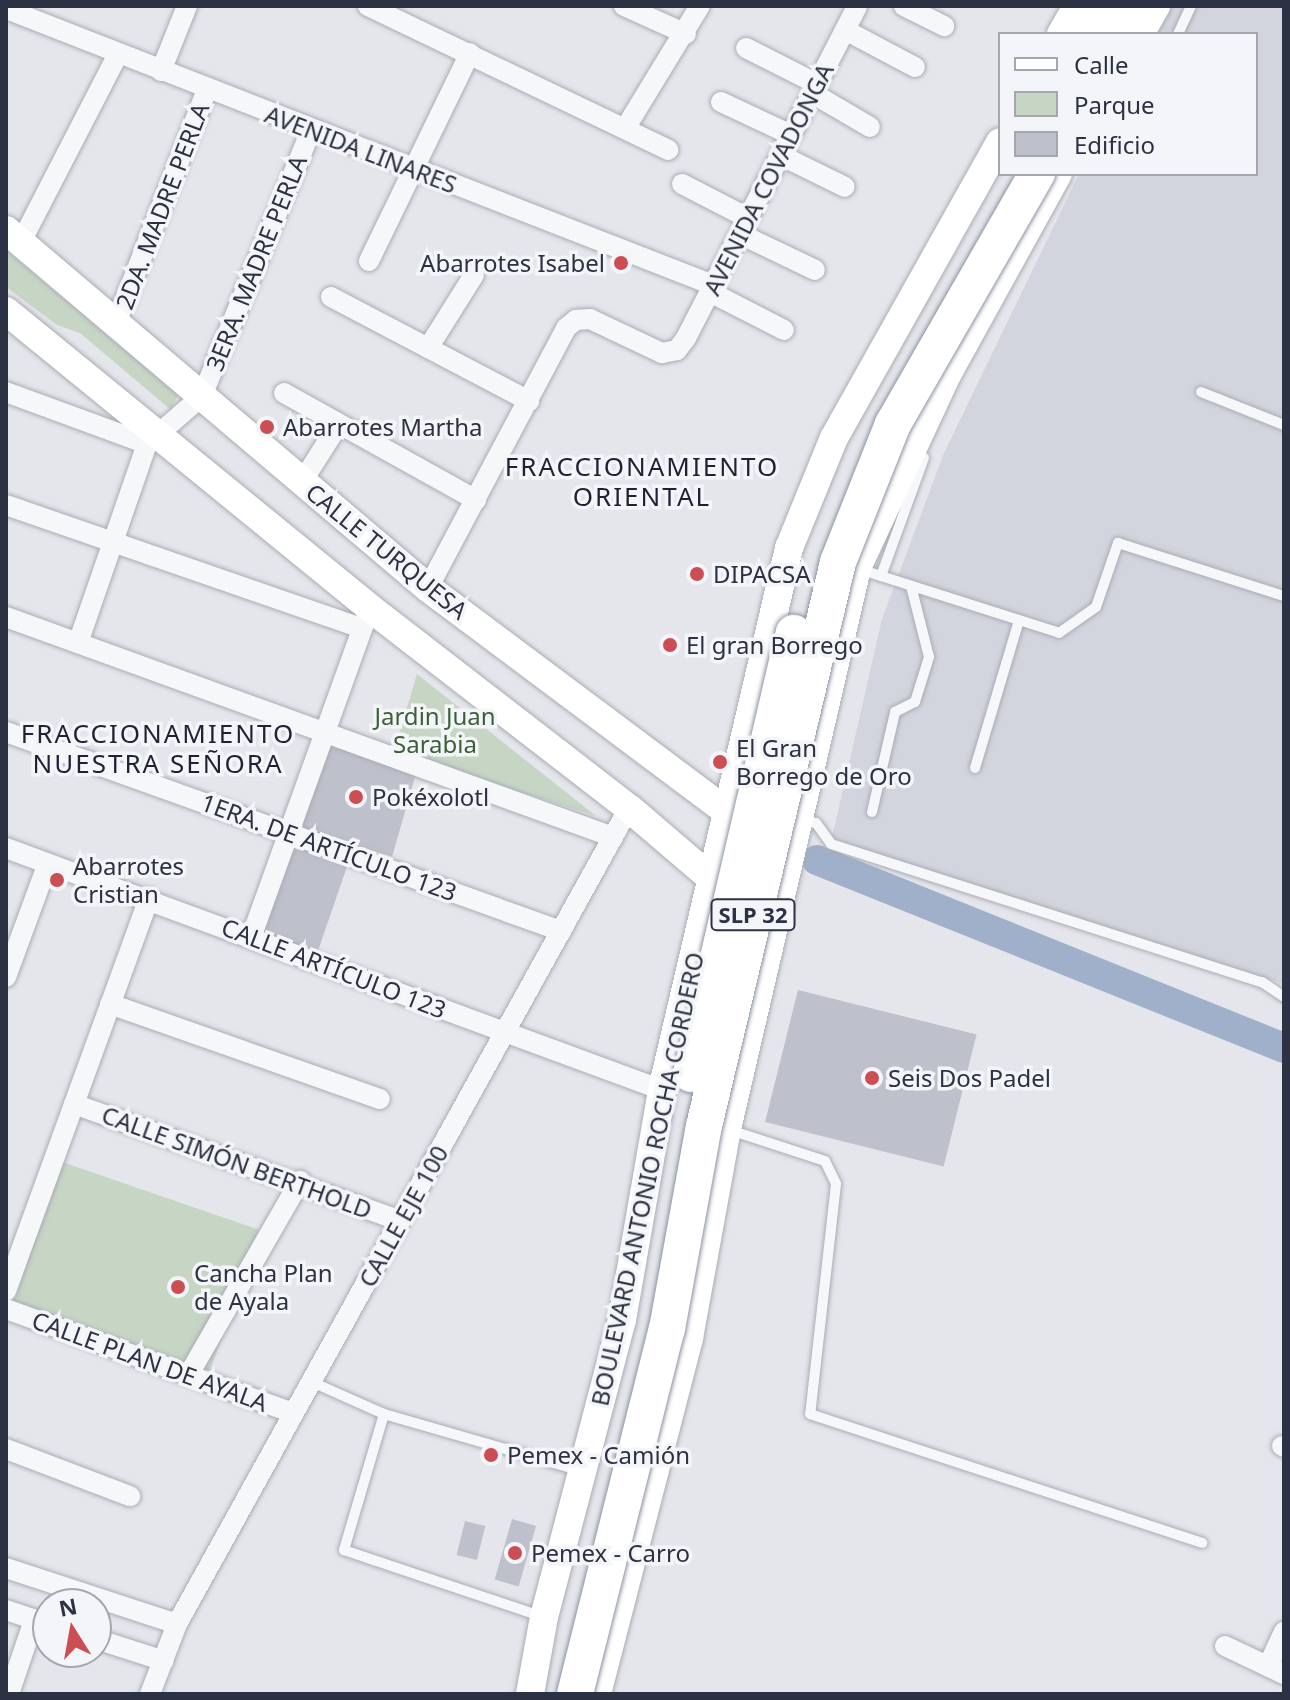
<!DOCTYPE html>
<html>
<head>
<meta charset="utf-8">
<style>
  body { margin:0 }
  #map { position:relative; width:1290px; height:1700px; overflow:hidden; background:#e4e6eb; font-family:"Noto Sans",sans-serif }
  div>[style] { position:absolute }
  .built>* { inset:0; background:#d2d5dd }
  .green>* { inset:0; background:#c7d5c5; transform-origin:0 0 }
  .river>* { height:30px; margin:-15px; padding:0 15px; transform-origin:15px; border-radius:15px; background:#a0b0ca }
  .building>* { inset:0; background:#bec1cb; transform-origin:0 0 }
  .roads { filter:drop-shadow(0 0 2px #a9acb5) drop-shadow(0 0 2px #a9acb5) }
  .lane>* { height:10px; margin:-5px; padding:0 5px; transform-origin:5px; border-radius:5px; background:#f6f7f9 }
  .street>* { height:20px; margin:-10px; padding:0 10px; transform-origin:10px; border-radius:10px; background:#f6f7f9 }
  .secondary>* { height:28px; margin:-14px; padding:0 14px; transform-origin:14px; border-radius:14px; background:#fff }
  .highway>* { height:36px; margin:-18px; padding:0 18px; transform-origin:18px; border-radius:18px; background:#fff }
  .bridges { filter:drop-shadow(0 0 2px #8b92a1) drop-shadow(0 0 2px #8b92a1) }
  .highway-bridge>* { height:36px; margin:-18px; padding:0 18px; transform-origin:18px; border-radius:18px; background:#fff }
  .dots>* { width:22px; height:22px; translate:-50% -50%; box-sizing:border-box; border:4px solid #f3f5f8; border-radius:50% }
  span { translate:-50% -50%; white-space:nowrap; text-align:center; line-height:1.15; -webkit-text-stroke:7px #f3f5f8; paint-order:stroke }
  .shield-label span { padding:2px 6px; background:#f3f5f8; border:2px solid; border-radius:6px; -webkit-text-stroke-width:0 }
  .shield-label { font-size:22px; color:#2c3243; font-weight:700 }
  .street-label { font-size:24px; color:#2c3243 }
  .poi-label { font-size:24px; color:#2c3243 }
  .right { translate:-100% -50%; text-align:right }
  .left { translate:0 -50%; text-align:left }
  .park-label { font-size:24px; color:#3d5e39 }
  .neighbourhood-label { font-size:26px; color:#1e2334; letter-spacing:2px }
  .frame { position:absolute; inset:0; border:8px solid #2c3243; pointer-events:none }
  .legend { position:absolute; left:998px; top:32px; width:260px; height:144px; box-sizing:border-box; background:#f3f5f8; border:2px solid #a3a7b0; margin:0; padding:10px 14px; list-style:none; font-size:24px; color:#2c3243 }
  .legend li { display:flex; align-items:center; gap:16px; height:40px }
  .legend b { width:40px; border:2px solid #a3a7b0 }
  .north { position:absolute; left:32px; top:1588px; width:80px; height:80px; box-sizing:border-box; background:#f3f5f8; border:2px solid #a3a7b0; border-radius:50%; rotate:349deg; font-size:22px; font-weight:700; line-height:32px; text-align:center; color:#2c3243 }
  .north::after { content:''; display:block; margin:auto; width:28px; height:36px; background:#cb4e54; clip-path:polygon(50% 0,100% 100%,50% 72%,0 100%) }
</style>
</head>
<body>
<div id="map">
  <div class="built">
    <div style="clip-path:polygon(1169px 6px,1284px 6px,1284px 984px,831px 842px,882px 619px,944px 453px,1079px 174px,1256px 174px,1256px 34px,1154px 34px)"></div>
  </div>
  <div class="green">
    <div style="clip-path:polygon(6px 250px,178px 395px,171px 410px,80px 333px,57px 325px,6px 287px)"></div>
    <div style="clip-path:polygon(417px 674px,596px 816px,394px 751px)"></div>
    <div style="left:62px;top:1162px;width:208px;height:149px;rotate:19deg"></div>
  </div>
  <div class="river">
    <div style="left:817px;top:860px;width:503px;rotate:21.93deg"></div>
  </div>
  <div class="building">
    <div style="left:327px;top:739px;width:95px;height:95px;rotate:16deg"></div>
    <div style="left:292px;top:839px;width:61px;height:98px;rotate:19deg"></div>
    <div style="left:798px;top:990px;width:184px;height:136px;rotate:14deg"></div>
    <div style="left:512px;top:1519px;width:25px;height:63px;rotate:16deg"></div>
    <div style="left:465px;top:1521px;width:21px;height:35px;rotate:14deg"></div>
  </div>
  <div class="roads">
    <div class="lane">
      <div style="left:1178px;top:34px;width:31px;rotate:-65deg"></div>
      <div style="left:1201px;top:392px;width:89px;rotate:21.7deg"></div>
      <div style="left:859px;top:569px;width:210px;rotate:17.7deg"></div>
      <div style="left:1059px;top:633px;width:45px;rotate:-35.1deg"></div>
      <div style="left:1096px;top:607px;width:68px;rotate:-71deg"></div>
      <div style="left:1118px;top:543px;width:174px;rotate:17.7deg"></div>
      <div style="left:881px;top:576px;width:126px;rotate:-70deg"></div>
      <div style="left:975px;top:768px;width:154px;rotate:-73.4deg"></div>
      <div style="left:872px;top:812px;width:103px;rotate:-77deg"></div>
      <div style="left:895px;top:712px;width:22px;rotate:-27deg"></div>
      <div style="left:915px;top:702px;width:47px;rotate:-72.7deg"></div>
      <div style="left:929px;top:657px;width:73px;rotate:-104.2deg"></div>
      <div style="left:799px;top:820px;width:17px;rotate:10deg"></div>
      <div style="left:816px;top:823px;width:26px;rotate:54deg"></div>
      <div style="left:831px;top:844px;width:453px;rotate:17.8deg"></div>
      <div style="left:1262px;top:982px;width:27px;rotate:34deg"></div>
      <div style="left:730px;top:1130px;width:100px;rotate:18.1deg"></div>
      <div style="left:825px;top:1161px;width:25px;rotate:64deg"></div>
      <div style="left:836px;top:1184px;width:231px;rotate:96.4deg"></div>
      <div style="left:810px;top:1414px;width:413px;rotate:18.2deg"></div>
      <div style="left:312px;top:1382px;width:79px;rotate:24deg"></div>
      <div style="left:384px;top:1414px;width:142px;rotate:106.4deg"></div>
      <div style="left:344px;top:1550px;width:210px;rotate:18.6deg"></div>
      <div style="left:384px;top:1414px;width:206px;rotate:16.1deg"></div>
    </div>
    <div class="street">
      <div style="left:368px;top:6px;width:333px;rotate:25.6deg"></div>
      <div style="left:624px;top:6px;width:68px;rotate:24.3deg"></div>
      <div style="left:904px;top:6px;width:45px;rotate:26.6deg"></div>
      <div style="left:9px;top:10px;width:756px;rotate:21.34deg"></div>
      <div style="left:845px;top:30px;width:79px;rotate:27.9deg"></div>
      <div style="left:746px;top:48px;width:80px;rotate:26.9deg"></div>
      <div style="left:161px;top:71px;width:70px;rotate:-68.2deg"></div>
      <div style="left:812px;top:93px;width:67px;rotate:30.4deg"></div>
      <div style="left:721px;top:102px;width:77px;rotate:25.2deg"></div>
      <div style="left:626px;top:127px;width:142px;rotate:-58.6deg"></div>
      <div style="left:780px;top:155px;width:72px;rotate:26.2deg"></div>
      <div style="left:682px;top:184px;width:74px;rotate:27.3deg"></div>
      <div style="left:740px;top:234px;width:83px;rotate:25.6deg"></div>
      <div style="left:21px;top:242px;width:212px;rotate:-62.7deg"></div>
      <div style="left:369px;top:261px;width:231px;rotate:-64.1deg"></div>
      <div style="left:710px;top:292px;width:83px;rotate:27.2deg"></div>
      <div style="left:331px;top:297px;width:224px;rotate:27.7deg"></div>
      <div style="left:116px;top:323px;width:251px;rotate:-68.7deg"></div>
      <div style="left:428px;top:348px;width:86px;rotate:-57.8deg"></div>
      <div style="left:6px;top:392px;width:150px;rotate:20.2deg"></div>
      <div style="left:284px;top:393px;width:220px;rotate:29.1deg"></div>
      <div style="left:302px;top:482px;width:67px;rotate:-57.7deg"></div>
      <div style="left:6px;top:505px;width:377px;rotate:19.1deg"></div>
      <div style="left:428px;top:588px;width:294px;rotate:-62deg"></div>
      <div style="left:566px;top:328px;width:13px;rotate:-39deg"></div>
      <div style="left:576px;top:320px;width:14px;rotate:-4deg"></div>
      <div style="left:590px;top:319px;width:80px;rotate:25.3deg"></div>
      <div style="left:662px;top:353px;width:15px;rotate:-11deg"></div>
      <div style="left:677px;top:350px;width:15px;rotate:-53deg"></div>
      <div style="left:686px;top:338px;width:373px;rotate:-62.7deg"></div>
      <div style="left:6px;top:617px;width:646px;rotate:19.92deg"></div>
      <div style="left:78px;top:643px;width:211px;rotate:-70.9deg"></div>
      <div style="left:147px;top:444px;width:73px;rotate:-41.1deg"></div>
      <div style="left:202px;top:396px;width:287px;rotate:-67.7deg"></div>
      <div style="left:6px;top:732px;width:590px;rotate:19.73deg"></div>
      <div style="left:6px;top:848px;width:699px;rotate:20.25deg"></div>
      <div style="left:252px;top:935px;width:339px;rotate:-70.2deg"></div>
      <div style="left:6px;top:977px;width:121px;rotate:-69.8deg"></div>
      <div style="left:110px;top:1004px;width:286px;rotate:19.4deg"></div>
      <div style="left:74px;top:1104px;width:346px;rotate:19.7deg"></div>
      <div style="left:6px;top:1291px;width:418px;rotate:-70deg"></div>
      <div style="left:6px;top:1309px;width:306px;rotate:19.9deg"></div>
      <div style="left:189px;top:1374px;width:223px;rotate:-60.1deg"></div>
      <div style="left:1282px;top:1446px;width:2px;rotate:27deg"></div>
      <div style="left:6px;top:1449px;width:133px;rotate:20.8deg"></div>
      <div style="left:6px;top:1568px;width:180px;rotate:18.1deg"></div>
      <div style="left:6px;top:1610px;width:44px;rotate:18.4deg"></div>
      <div style="left:96px;top:1639px;width:71px;rotate:17.9deg"></div>
      <div style="left:1225px;top:1646px;width:65px;rotate:25.4deg"></div>
      <div style="left:1268px;top:1666px;width:38px;rotate:-65deg"></div>
      <div style="left:9px;top:1694px;width:78px;rotate:-71.3deg"></div>
      <div style="left:150px;top:1694px;width:75px;rotate:-68.9deg"></div>
      <div style="left:177px;top:1624px;width:933px;rotate:-61.02deg"></div>
    </div>
    <div class="secondary">
      <div style="left:1061px;top:34px;width:32px;rotate:-60deg"></div>
      <div style="left:1140px;top:34px;width:32px;rotate:-60deg"></div>
      <div style="left:6px;top:230px;width:553px;rotate:40.31deg"></div>
      <div style="left:428px;top:588px;width:376px;rotate:36.8deg"></div>
      <div style="left:729px;top:813px;width:15px;rotate:16deg"></div>
      <div style="left:6px;top:311px;width:470px;rotate:39.2deg"></div>
      <div style="left:370px;top:608px;width:327px;rotate:37.7deg"></div>
      <div style="left:629px;top:808px;width:111px;rotate:40.6deg"></div>
      <div style="left:713px;top:880px;width:16px;rotate:15deg"></div>
      <div style="left:530px;top:1694px;width:78px;rotate:-79.7deg"></div>
      <div style="left:544px;top:1617px;width:307px;rotate:-75.3deg"></div>
      <div style="left:622px;top:1320px;width:233px;rotate:-80.1deg"></div>
      <div style="left:662px;top:1090px;width:557px;rotate:-76.81deg"></div>
      <div style="left:789px;top:548px;width:119px;rotate:-67.8deg"></div>
      <div style="left:834px;top:438px;width:339px;rotate:-60.7deg"></div>
      <div style="left:597px;top:1694px;width:368px;rotate:-75.5deg"></div>
      <div style="left:689px;top:1338px;width:212px;rotate:-79.7deg"></div>
      <div style="left:727px;top:1129px;width:576px;rotate:-76.95deg"></div>
      <div style="left:857px;top:568px;width:215px;rotate:-65deg"></div>
      <div style="left:948px;top:373px;width:227px;rotate:-61.1deg"></div>
    </div>
    <div class="highway">
      <div style="left:1088px;top:34px;width:32px;rotate:-60deg"></div>
      <div style="left:1118px;top:34px;width:32px;rotate:-60deg"></div>
    </div>
  </div>
  <div class="bridges">
    <div class="highway-bridge">
      <div style="left:691px;top:1074px;width:453px;rotate:-76.9deg"></div>
      <div style="left:575px;top:1694px;width:376px;rotate:-75.9deg"></div>
      <div style="left:667px;top:1329px;width:206px;rotate:-79.7deg"></div>
      <div style="left:704px;top:1126px;width:580px;rotate:-76.63deg"></div>
      <div style="left:838px;top:562px;width:149px;rotate:-68.3deg"></div>
      <div style="left:893px;top:424px;width:289px;rotate:-60.1deg"></div>
    </div>
  </div>
  <div class="dots">
    <div style="left:621px;top:263px;background:#cb4e54"></div>
    <div style="left:267px;top:427px;background:#cb4e54"></div>
    <div style="left:697px;top:574px;background:#cb4e54"></div>
    <div style="left:670px;top:645px;background:#cb4e54"></div>
    <div style="left:720px;top:762px;background:#cb4e54"></div>
    <div style="left:356px;top:797px;background:#cb4e54"></div>
    <div style="left:57px;top:880px;background:#cb4e54"></div>
    <div style="left:872px;top:1078px;background:#cb4e54"></div>
    <div style="left:178px;top:1287px;background:#cb4e54"></div>
    <div style="left:491px;top:1455px;background:#cb4e54"></div>
    <div style="left:515px;top:1553px;background:#cb4e54"></div>
  </div>
  <div class="shield-label">
    <span style="left:753px;top:915px">SLP 32</span>
  </div>
  <div class="street-label">
    <span style="left:361px;top:149px;rotate:21deg">AVENIDA LINARES</span>
    <span style="left:768px;top:179px;rotate:-63deg">AVENIDA COVADONGA</span>
    <span style="left:162px;top:206px;rotate:-69deg">2DA. MADRE PERLA</span>
    <span style="left:256px;top:263px;rotate:-68deg">3ERA. MADRE PERLA</span>
    <span style="left:387px;top:551px;rotate:39deg">CALLE TURQUESA</span>
    <span style="left:329px;top:847px;rotate:20deg">1ERA. DE ARTÍCULO 123</span>
    <span style="left:334px;top:968px;rotate:21deg">CALLE ARTÍCULO 123</span>
    <span style="left:237px;top:1162px;rotate:20deg">CALLE SIMÓN BERTHOLD</span>
    <span style="left:647px;top:1179px;rotate:-78deg">BOULEVARD ANTONIO ROCHA CORDERO</span>
    <span style="left:403px;top:1216px;rotate:-61deg">CALLE EJE 100</span>
    <span style="left:150px;top:1361px;rotate:20deg">CALLE PLAN DE AYALA</span>
  </div>
  <div class="poi-label">
    <span class="right" style="left:605px;top:263px">Abarrotes Isabel</span>
    <span class="left" style="left:283px;top:427px">Abarrotes Martha</span>
    <span class="left" style="left:713px;top:574px">DIPACSA</span>
    <span class="left" style="left:686px;top:645px">El gran Borrego</span>
    <span class="left" style="left:736px;top:762px">El Gran<br>Borrego de Oro</span>
    <span class="left" style="left:372px;top:797px">Pokéxolotl</span>
    <span class="left" style="left:73px;top:880px">Abarrotes<br>Cristian</span>
    <span class="left" style="left:888px;top:1078px">Seis Dos Padel</span>
    <span class="left" style="left:194px;top:1287px">Cancha Plan<br>de Ayala</span>
    <span class="left" style="left:507px;top:1455px">Pemex - Camión</span>
    <span class="left" style="left:531px;top:1553px">Pemex - Carro</span>
  </div>
  <div class="park-label">
    <span style="left:435px;top:730px">Jardin Juan<br>Sarabia</span>
  </div>
  <div class="neighbourhood-label">
    <span style="left:642px;top:482px">FRACCIONAMIENTO<br>ORIENTAL</span>
    <span style="left:158px;top:749px">FRACCIONAMIENTO<br>NUESTRA SEÑORA</span>
  </div>
  <div class="frame"></div>
  <ul class="legend">
  <li><b style="height:10px;background:#fff"></b>Calle</li>
  <li><b style="height:22px;background:#c7d5c5"></b>Parque</li>
  <li><b style="height:22px;background:#bec1cb"></b>Edificio</li>
  </ul>
  <div class="north">N</div>
</div>
</body>
</html>
